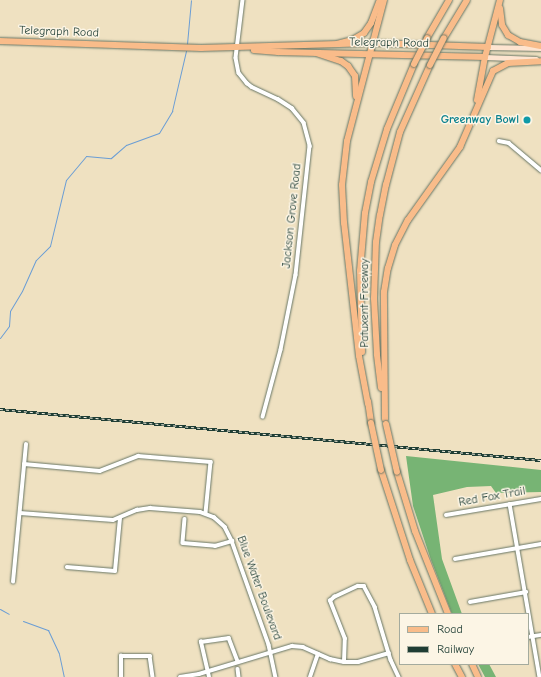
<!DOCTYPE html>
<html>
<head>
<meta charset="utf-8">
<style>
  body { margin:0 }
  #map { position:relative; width:541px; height:677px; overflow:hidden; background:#efe1c1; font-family:"Comic Neue",sans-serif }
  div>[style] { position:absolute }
  .forest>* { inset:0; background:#77b474 }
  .stream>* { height:1px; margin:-0.5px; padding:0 0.5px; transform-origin:0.5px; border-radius:0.5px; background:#6a9dd5 }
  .roads { filter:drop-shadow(0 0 1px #687665) drop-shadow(0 0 1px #687665) }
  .minor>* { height:3.5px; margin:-1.75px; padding:0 1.75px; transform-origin:1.75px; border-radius:1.75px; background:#fff }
  .secondary>* { height:5px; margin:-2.5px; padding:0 2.5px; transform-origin:2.5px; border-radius:2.5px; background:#fde4d0 }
  .primary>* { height:5.5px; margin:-2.75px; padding:0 2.75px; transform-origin:2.75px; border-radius:2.75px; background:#f9bc8a }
  .motorway>* { height:6px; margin:-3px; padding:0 3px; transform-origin:3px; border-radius:3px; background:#f9bc8a }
  .rail>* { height:2.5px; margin-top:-1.25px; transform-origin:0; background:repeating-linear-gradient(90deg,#fcf5e5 0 3px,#1f3d34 0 6px); box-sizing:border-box; border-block:1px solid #1f3d34 }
  .bridges { filter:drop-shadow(0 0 1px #687665) drop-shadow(0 0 1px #687665) }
  .motorway-bridge>* { height:6px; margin:-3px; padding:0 3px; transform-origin:3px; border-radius:3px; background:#f9bc8a }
  .dots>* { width:11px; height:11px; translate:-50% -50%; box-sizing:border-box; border:2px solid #fcf5e5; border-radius:50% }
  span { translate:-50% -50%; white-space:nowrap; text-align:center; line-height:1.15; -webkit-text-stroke:3px #fcf5e5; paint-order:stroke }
  .street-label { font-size:12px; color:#1f3d34 }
  .culture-label { font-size:12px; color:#0d838f; font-weight:700 }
  .right { translate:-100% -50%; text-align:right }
  .legend { position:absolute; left:399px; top:613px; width:130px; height:52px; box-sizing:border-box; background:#fcf5e5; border:1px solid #a4ab9e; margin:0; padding:5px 7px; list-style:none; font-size:12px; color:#1f3d34 }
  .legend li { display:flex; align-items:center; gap:8px; height:20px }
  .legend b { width:20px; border:1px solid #a4ab9e }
</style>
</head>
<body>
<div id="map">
  <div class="forest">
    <div style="clip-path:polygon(406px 456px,541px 470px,541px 492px,496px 493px,491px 486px,467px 487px,433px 495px,442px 559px,462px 614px,452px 614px,431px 560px,413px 506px)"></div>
    <div style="clip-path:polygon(478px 664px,489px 664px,496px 677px,485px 677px)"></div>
  </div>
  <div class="stream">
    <div style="left:187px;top:44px;width:44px;rotate:-84.8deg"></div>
    <div style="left:0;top:338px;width:15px;rotate:-53deg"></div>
    <div style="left:9px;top:326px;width:15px;rotate:-86deg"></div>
    <div style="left:10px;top:311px;width:23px;rotate:-59deg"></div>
    <div style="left:22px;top:291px;width:34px;rotate:-66deg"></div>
    <div style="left:36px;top:260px;width:20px;rotate:-45deg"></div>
    <div style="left:50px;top:246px;width:68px;rotate:-76.4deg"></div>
    <div style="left:66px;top:180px;width:31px;rotate:-50deg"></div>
    <div style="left:86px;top:156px;width:25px;rotate:5deg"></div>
    <div style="left:111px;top:158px;width:20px;rotate:-41deg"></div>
    <div style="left:126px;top:145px;width:35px;rotate:-20deg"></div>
    <div style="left:159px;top:133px;width:26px;rotate:-59deg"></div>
    <div style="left:172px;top:111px;width:62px;rotate:-76.9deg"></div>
    <div style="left:0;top:609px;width:10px;rotate:29deg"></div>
    <div style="left:23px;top:621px;width:27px;rotate:20deg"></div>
    <div style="left:48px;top:630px;width:26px;rotate:65deg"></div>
    <div style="left:59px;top:654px;width:24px;rotate:78deg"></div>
  </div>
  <div class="roads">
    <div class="minor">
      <div style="left:243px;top:0;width:58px;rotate:96.9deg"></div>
      <div style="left:236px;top:58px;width:15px;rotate:79deg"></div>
      <div style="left:239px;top:73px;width:13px;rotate:51deg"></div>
      <div style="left:247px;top:83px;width:6px;rotate:39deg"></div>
      <div style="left:252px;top:87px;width:29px;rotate:25deg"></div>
      <div style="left:278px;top:99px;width:17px;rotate:33deg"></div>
      <div style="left:292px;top:108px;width:19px;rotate:51deg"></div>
      <div style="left:304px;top:123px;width:24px;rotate:75deg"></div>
      <div style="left:310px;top:146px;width:130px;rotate:96.2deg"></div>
      <div style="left:296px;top:275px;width:76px;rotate:101.3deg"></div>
      <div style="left:281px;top:350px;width:69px;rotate:105deg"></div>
      <div style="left:499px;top:141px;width:10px;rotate:11deg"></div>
      <div style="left:509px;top:143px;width:42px;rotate:40.2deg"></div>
      <div style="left:24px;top:464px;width:76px;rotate:5.3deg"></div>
      <div style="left:100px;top:471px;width:41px;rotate:-21.5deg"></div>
      <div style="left:138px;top:456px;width:73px;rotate:4.7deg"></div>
      <div style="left:211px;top:462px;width:51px;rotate:95.6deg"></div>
      <div style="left:510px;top:504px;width:176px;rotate:80.2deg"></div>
      <div style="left:20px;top:513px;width:93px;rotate:4.3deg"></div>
      <div style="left:113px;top:520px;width:26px;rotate:-23deg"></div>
      <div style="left:137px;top:510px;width:13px;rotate:-9deg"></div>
      <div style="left:150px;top:508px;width:50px;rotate:4.6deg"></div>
      <div style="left:200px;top:512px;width:15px;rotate:20deg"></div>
      <div style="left:214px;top:517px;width:15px;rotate:42deg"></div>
      <div style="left:225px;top:527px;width:16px;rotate:63deg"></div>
      <div style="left:232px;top:541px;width:110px;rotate:70.4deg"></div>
      <div style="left:269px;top:645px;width:33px;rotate:78deg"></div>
      <div style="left:446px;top:515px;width:96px;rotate:-9.6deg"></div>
      <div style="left:185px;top:519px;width:24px;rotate:95deg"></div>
      <div style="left:183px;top:543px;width:32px;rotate:5deg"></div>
      <div style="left:215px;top:546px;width:18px;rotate:-16deg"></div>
      <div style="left:455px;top:559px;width:87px;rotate:-9.9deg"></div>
      <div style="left:67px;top:567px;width:48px;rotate:4.8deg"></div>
      <div style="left:115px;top:571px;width:53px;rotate:-84.6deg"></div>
      <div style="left:13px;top:582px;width:138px;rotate:-84.6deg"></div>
      <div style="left:470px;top:602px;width:57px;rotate:-10.1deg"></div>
      <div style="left:528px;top:637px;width:13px;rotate:-9deg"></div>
      <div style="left:344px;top:662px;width:23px;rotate:-88deg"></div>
      <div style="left:345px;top:639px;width:41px;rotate:-111.5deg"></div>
      <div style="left:330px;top:601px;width:6px;rotate:-45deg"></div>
      <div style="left:334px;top:597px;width:26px;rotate:-25deg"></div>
      <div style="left:358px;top:586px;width:6px"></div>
      <div style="left:364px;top:586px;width:24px;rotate:62deg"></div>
      <div style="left:375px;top:607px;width:55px;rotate:73.2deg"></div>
      <div style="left:391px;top:660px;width:19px;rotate:65deg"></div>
      <div style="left:238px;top:669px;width:8px;rotate:83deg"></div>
      <div style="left:121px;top:677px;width:21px;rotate:-90deg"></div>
      <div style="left:121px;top:656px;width:29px"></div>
      <div style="left:150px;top:656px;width:21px;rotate:82deg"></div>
      <div style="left:180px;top:677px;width:19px;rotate:-9deg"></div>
      <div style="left:199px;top:674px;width:97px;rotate:-16.8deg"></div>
      <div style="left:292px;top:646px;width:11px;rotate:5deg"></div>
      <div style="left:303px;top:647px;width:30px;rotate:24deg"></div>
      <div style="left:330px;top:659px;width:14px;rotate:12deg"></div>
      <div style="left:344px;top:662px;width:14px"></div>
      <div style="left:358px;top:662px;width:32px;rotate:-16deg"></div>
      <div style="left:209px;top:677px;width:36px;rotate:-103deg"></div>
      <div style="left:201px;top:642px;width:28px;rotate:-8deg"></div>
      <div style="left:229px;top:638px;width:25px;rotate:69deg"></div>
      <div style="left:310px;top:677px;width:24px;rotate:-71deg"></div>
    </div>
    <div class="secondary">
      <div style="left:488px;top:47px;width:53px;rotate:1.1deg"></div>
      <div style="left:485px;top:57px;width:51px;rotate:2.2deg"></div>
    </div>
    <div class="primary">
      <div style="left:0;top:41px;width:201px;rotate:2deg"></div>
      <div style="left:201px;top:48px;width:172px;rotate:-1.7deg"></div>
      <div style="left:373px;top:43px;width:115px;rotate:2deg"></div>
      <div style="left:254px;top:50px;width:24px;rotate:5deg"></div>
      <div style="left:278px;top:52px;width:207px;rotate:1.4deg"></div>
    </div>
    <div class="motorway">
      <div style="left:500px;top:8px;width:17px;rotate:83deg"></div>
      <div style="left:502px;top:25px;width:12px;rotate:59deg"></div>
      <div style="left:508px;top:35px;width:14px;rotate:30deg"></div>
      <div style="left:520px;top:42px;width:21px;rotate:11deg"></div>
      <div style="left:427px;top:38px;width:44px;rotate:-59.9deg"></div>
      <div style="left:444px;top:38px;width:44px;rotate:-58.8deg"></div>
      <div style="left:337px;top:44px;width:16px;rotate:-15deg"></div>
      <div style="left:352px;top:40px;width:14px;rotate:-30deg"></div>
      <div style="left:364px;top:33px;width:12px;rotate:-55deg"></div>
      <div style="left:371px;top:23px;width:25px;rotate:-69deg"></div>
      <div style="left:316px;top:53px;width:26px;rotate:18deg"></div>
      <div style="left:341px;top:61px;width:9px;rotate:36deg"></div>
      <div style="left:348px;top:66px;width:12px;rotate:55deg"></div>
      <div style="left:355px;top:76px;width:20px;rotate:87deg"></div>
      <div style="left:477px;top:100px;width:44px;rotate:-79.5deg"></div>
      <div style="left:485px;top:57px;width:59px;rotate:-75.3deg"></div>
      <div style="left:362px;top:352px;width:81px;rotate:-91.4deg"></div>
      <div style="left:360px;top:271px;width:58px;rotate:-85.1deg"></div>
      <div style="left:365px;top:213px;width:32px;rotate:-79deg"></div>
      <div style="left:371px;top:182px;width:55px;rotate:-73.2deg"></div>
      <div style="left:387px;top:129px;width:70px;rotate:-67.4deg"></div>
      <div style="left:381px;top:388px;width:34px;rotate:-97deg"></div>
      <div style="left:377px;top:354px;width:56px;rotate:-93.1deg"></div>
      <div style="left:374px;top:298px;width:56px;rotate:-88deg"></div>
      <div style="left:376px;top:242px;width:27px;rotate:-82deg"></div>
      <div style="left:380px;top:215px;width:31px;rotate:-79deg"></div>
      <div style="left:386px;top:185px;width:55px;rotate:-75.2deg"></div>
      <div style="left:400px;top:132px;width:73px;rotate:-65.9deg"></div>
      <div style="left:368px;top:401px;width:22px;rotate:82deg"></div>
      <div style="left:368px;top:404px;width:49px;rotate:-100.6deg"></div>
      <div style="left:359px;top:356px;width:134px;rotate:-96.4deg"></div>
      <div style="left:344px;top:223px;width:38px;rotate:-93deg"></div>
      <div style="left:342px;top:185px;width:44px;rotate:-83.5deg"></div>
      <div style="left:347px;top:141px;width:146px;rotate:-75.3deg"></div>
      <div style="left:385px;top:419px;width:127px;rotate:-90.5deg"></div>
      <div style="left:384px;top:292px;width:24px;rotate:-81deg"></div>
      <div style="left:388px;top:268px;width:24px;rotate:-73deg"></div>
      <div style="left:395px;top:245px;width:28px;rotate:-63deg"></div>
      <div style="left:408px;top:220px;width:90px;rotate:-54.5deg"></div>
      <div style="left:460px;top:147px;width:83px;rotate:-66.5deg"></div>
      <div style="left:493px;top:71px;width:17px;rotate:-28deg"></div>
      <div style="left:508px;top:63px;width:33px;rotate:-3deg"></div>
      <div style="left:381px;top:470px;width:95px;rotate:72.1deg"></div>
      <div style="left:410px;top:560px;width:58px;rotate:67.8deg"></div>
      <div style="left:397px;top:472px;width:62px;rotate:73deg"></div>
      <div style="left:415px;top:531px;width:89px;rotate:68.3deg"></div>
      <div style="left:455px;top:664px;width:15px;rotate:62deg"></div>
      <div style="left:472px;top:664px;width:14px;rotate:65deg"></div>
    </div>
  </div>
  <div class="rail">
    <div style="left:0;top:409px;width:543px;rotate:5.39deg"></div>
  </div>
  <div class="bridges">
    <div class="motorway-bridge">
      <div style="left:414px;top:64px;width:29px;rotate:-63deg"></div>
      <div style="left:430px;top:65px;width:30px;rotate:-63deg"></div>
      <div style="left:371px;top:423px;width:48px;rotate:78deg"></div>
      <div style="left:386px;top:424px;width:49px;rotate:77.1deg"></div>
    </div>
  </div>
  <div class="dots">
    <div style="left:527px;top:120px;background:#0f9aa8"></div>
  </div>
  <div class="street-label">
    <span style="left:59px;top:32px;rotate:2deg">Telegraph Road</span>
    <span style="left:389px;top:43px;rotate:1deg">Telegraph Road</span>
    <span style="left:292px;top:216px;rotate:-84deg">Jackson Grove Road</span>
    <span style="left:365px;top:303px;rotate:-90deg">Patuxent Freeway</span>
    <span style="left:492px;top:497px;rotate:-10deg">Red Fox Trail</span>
    <span style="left:259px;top:588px;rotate:70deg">Blue Water Boulevard</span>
  </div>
  <div class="culture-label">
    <span class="right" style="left:519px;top:120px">Greenway Bowl</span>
  </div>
  <ul class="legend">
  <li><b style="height:5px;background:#f9bc8a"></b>Road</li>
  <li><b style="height:5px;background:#1f3d34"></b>Railway</li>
  </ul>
</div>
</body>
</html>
